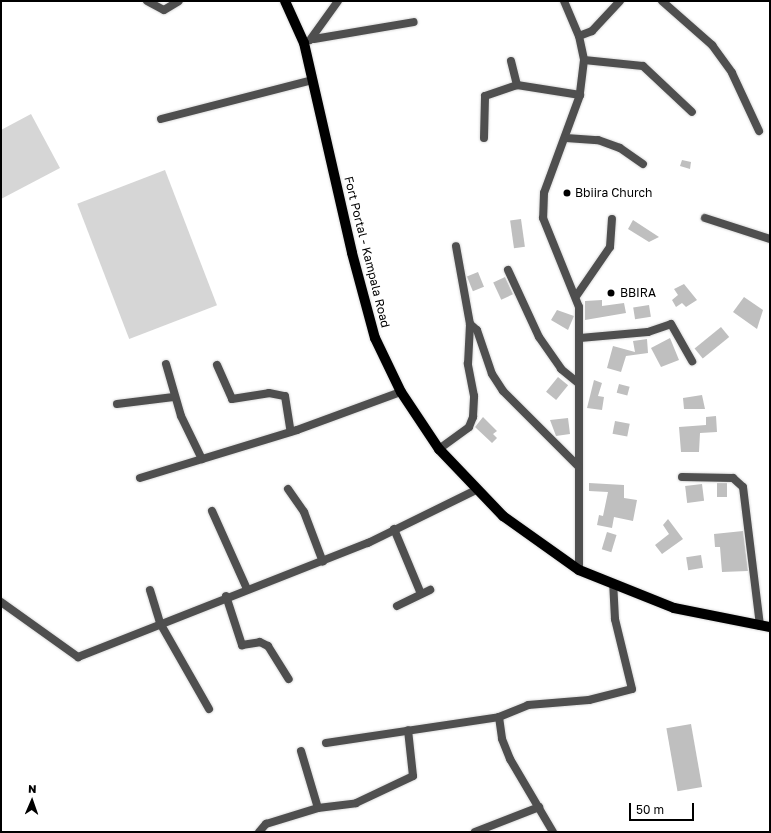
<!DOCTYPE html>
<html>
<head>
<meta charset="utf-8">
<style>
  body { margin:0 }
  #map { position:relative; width:771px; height:833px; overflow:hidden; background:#fff; font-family:"Golos Text",sans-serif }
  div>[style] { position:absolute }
  .green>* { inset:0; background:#d6d6d6; transform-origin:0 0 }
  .building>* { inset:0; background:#bfbfbf; transform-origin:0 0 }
  .roads { filter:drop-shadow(0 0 1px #dbdbdb) drop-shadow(0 0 1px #dbdbdb) }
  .minor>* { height:8px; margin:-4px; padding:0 4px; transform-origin:4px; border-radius:4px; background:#4f4f4f }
  .primary>* { height:10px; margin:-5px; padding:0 5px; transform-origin:5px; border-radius:5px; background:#000 }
  .dots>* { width:11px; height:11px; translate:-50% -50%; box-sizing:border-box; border:2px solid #fff; border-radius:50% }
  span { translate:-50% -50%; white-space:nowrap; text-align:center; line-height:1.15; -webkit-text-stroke:3px #fff; paint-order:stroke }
  .poi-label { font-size:12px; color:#000 }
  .left { translate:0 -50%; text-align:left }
  .street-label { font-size:12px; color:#000 }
  .frame { position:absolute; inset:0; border:2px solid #000; pointer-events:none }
  .north { position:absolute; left:12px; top:781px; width:40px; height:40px; -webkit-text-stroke:3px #fff; paint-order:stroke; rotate:2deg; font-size:11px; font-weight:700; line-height:16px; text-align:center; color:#000 }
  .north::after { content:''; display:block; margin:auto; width:14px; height:18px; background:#000; clip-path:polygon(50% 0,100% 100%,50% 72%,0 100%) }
  .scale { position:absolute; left:629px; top:803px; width:65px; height:18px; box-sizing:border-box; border:2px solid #000; border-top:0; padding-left:5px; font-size:12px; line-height:14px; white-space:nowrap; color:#000; -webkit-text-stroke:3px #fff; paint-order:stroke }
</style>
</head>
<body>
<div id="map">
  <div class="green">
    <div style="clip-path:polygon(31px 114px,60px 168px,1px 199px,1px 130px)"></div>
    <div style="left:165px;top:170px;width:145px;height:94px;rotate:69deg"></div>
  </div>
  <div class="building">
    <div style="clip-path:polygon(682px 160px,691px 162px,690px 169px,680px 166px)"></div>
    <div style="left:521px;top:219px;width:28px;height:11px;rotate:82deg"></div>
    <div style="clip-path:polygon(633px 220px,659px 237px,649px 242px,628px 229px)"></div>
    <div style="left:478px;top:272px;width:16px;height:12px;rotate:68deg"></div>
    <div style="left:505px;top:277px;width:19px;height:13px;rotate:65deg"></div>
    <div style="clip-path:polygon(684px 284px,697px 300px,686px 307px,682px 303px,676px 307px,672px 300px,678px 295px,674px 289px)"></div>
    <div style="clip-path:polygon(744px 297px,763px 310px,757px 329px,733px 312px)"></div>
    <div style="clip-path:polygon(602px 300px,602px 306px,624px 303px,626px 313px,585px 320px,585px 301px)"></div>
    <div style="left:649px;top:305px;width:12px;height:16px;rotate:81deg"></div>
    <div style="clip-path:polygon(557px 310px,574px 316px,568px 330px,551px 320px)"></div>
    <div style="left:721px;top:327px;width:13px;height:34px;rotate:51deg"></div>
    <div style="clip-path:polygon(670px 338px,679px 360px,661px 367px,651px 348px)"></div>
    <div style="clip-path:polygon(647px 339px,648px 353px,626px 356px,621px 372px,607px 368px,613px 346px,635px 352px,633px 341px)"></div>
    <div style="left:558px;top:377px;width:13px;height:19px;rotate:39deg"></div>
    <div style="clip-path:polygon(594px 380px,602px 383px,598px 396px,604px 397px,602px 410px,587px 408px)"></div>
    <div style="left:619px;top:384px;width:11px;height:9px;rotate:15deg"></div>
    <div style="clip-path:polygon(702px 395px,705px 409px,684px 409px,683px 398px)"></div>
    <div style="clip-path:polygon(716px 416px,717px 432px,700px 433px,699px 452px,681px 452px,679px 427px,706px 425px,706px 417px)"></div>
    <div style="clip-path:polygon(483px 417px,497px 431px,493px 434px,497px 438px,492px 443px,475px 427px)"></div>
    <div style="clip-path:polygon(568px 418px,570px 434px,556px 436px,550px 420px)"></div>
    <div style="left:615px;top:421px;width:15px;height:13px;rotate:11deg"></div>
    <div style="clip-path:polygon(589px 483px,624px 485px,624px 498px,637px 500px,633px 521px,614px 517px,612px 528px,597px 525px,599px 515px,603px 516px,608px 492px,589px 491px)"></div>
    <div style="left:717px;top:483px;width:10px;height:14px"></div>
    <div style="left:702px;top:484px;width:17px;height:17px;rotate:83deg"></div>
    <div style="clip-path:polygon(668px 519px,683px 539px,662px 554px,655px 545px,669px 534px,663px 525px)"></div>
    <div style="clip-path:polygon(743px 531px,748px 571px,722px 572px,720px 547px,715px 547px,714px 534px)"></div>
    <div style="left:607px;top:532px;width:10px;height:18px;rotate:17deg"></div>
    <div style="left:701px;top:555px;width:13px;height:15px;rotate:81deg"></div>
    <div style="left:691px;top:724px;width:64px;height:25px;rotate:80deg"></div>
  </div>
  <div class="roads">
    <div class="minor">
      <div style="left:147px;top:1px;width:19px;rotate:28deg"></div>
      <div style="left:164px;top:10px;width:17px;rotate:-31deg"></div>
      <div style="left:564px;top:1px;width:38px;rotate:67deg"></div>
      <div style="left:579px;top:36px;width:25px;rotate:78deg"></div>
      <div style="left:584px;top:60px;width:35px;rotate:97deg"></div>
      <div style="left:580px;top:95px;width:104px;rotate:110.2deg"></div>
      <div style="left:544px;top:193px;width:25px;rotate:92deg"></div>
      <div style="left:543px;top:218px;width:96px;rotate:68deg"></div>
      <div style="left:579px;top:307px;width:263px;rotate:90deg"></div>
      <div style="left:662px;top:1px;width:67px;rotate:41.3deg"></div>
      <div style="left:712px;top:45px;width:34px;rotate:54deg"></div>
      <div style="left:732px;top:73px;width:64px;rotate:65deg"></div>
      <div style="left:579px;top:36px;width:14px;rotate:-21deg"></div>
      <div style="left:592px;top:31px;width:41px;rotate:-47deg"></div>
      <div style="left:314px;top:39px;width:101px;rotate:-9.6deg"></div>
      <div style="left:310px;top:40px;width:48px;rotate:-54.3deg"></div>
      <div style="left:584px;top:60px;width:59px;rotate:5.8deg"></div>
      <div style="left:643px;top:66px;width:67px;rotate:43.2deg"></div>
      <div style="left:511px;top:61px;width:25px;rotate:76deg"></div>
      <div style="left:161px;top:119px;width:157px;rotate:-14.4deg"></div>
      <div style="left:484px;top:138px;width:42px;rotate:-88.6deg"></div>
      <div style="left:485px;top:96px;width:34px;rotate:-19deg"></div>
      <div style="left:517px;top:85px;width:64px;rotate:9deg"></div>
      <div style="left:566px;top:138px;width:32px;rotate:4deg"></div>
      <div style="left:598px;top:140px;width:23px;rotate:20deg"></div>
      <div style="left:620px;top:148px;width:28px;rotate:35deg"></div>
      <div style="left:705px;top:218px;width:68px;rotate:17.9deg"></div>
      <div style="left:508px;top:270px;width:74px;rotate:65.2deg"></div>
      <div style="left:539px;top:337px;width:39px;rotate:55deg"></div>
      <div style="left:561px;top:369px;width:22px;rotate:39deg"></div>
      <div style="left:577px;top:295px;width:58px;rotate:-55.5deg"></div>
      <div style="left:610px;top:247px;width:28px;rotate:-86deg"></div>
      <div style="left:470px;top:324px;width:9px;rotate:41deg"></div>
      <div style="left:477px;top:330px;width:46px;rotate:71.2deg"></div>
      <div style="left:492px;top:374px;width:20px;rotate:57deg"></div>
      <div style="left:503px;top:391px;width:107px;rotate:45deg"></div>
      <div style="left:580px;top:338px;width:68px;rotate:-5deg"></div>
      <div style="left:648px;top:332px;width:24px;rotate:-19deg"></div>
      <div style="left:671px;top:324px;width:43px;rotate:60.4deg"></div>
      <div style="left:166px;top:364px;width:54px;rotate:73.9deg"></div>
      <div style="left:181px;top:416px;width:48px;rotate:64deg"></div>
      <div style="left:217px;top:365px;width:37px;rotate:66deg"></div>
      <div style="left:232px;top:399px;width:37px;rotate:-9deg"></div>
      <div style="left:269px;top:393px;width:16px;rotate:11deg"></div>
      <div style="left:285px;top:396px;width:36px;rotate:81deg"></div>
      <div style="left:117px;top:404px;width:57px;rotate:-7deg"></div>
      <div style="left:439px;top:449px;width:37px;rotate:-36deg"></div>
      <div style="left:469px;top:427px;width:11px;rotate:-68deg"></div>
      <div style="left:473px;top:417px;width:21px;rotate:-87deg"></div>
      <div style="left:474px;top:396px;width:33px;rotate:-101deg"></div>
      <div style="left:468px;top:364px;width:40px;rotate:-87.1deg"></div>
      <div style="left:470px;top:324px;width:79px;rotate:-100.2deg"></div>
      <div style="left:682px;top:477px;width:51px;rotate:1.1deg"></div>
      <div style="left:733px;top:478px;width:13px;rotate:42deg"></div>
      <div style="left:743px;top:487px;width:140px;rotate:83deg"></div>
      <div style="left:140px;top:478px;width:164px;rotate:-17deg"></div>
      <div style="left:297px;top:430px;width:111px;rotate:-20.1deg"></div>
      <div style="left:288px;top:489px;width:28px;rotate:55deg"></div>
      <div style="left:304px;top:512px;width:53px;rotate:69.2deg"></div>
      <div style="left:212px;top:511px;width:85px;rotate:65.8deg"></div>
      <div style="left:394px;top:529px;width:70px;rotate:67.4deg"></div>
      <div style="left:150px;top:590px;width:34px;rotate:73deg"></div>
      <div style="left:160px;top:623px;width:99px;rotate:60.3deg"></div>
      <div style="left:226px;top:596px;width:52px;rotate:71.9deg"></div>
      <div style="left:242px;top:645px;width:18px;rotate:-9deg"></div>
      <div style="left:260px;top:642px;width:9px;rotate:27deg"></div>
      <div style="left:268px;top:646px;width:39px;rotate:58deg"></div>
      <div style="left:1px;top:602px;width:95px;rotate:35.5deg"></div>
      <div style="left:78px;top:657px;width:312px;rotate:-21.5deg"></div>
      <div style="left:368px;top:543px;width:120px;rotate:-26.1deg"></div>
      <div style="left:397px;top:606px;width:37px;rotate:-26deg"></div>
      <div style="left:499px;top:717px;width:22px;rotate:82deg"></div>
      <div style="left:502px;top:739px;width:22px;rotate:68deg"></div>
      <div style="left:510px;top:759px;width:85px;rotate:59.5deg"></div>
      <div style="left:326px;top:743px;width:175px;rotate:-8.5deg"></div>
      <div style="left:499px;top:717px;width:31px;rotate:-22deg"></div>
      <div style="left:528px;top:705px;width:61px;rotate:-4.7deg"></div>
      <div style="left:589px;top:700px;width:44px;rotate:-14.3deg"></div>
      <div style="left:632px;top:689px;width:72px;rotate:-103.7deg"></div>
      <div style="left:615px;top:619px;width:33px;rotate:-93deg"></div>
      <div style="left:301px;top:751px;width:59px;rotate:73.4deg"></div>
      <div style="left:259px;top:832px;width:11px;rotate:-49deg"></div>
      <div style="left:266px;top:824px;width:54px;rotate:-17.1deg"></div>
      <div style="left:318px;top:808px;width:38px;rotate:-7deg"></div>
      <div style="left:356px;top:803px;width:63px;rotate:-25.3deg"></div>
      <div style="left:413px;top:776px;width:46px;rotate:-96.2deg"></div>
      <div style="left:475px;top:832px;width:69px;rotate:-21.3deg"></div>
    </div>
    <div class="primary">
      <div style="left:285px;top:1px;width:46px;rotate:65.7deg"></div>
      <div style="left:304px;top:43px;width:215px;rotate:77.1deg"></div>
      <div style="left:352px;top:253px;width:88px;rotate:74.9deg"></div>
      <div style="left:375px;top:338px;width:60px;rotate:64.3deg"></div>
      <div style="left:401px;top:392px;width:69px;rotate:56.3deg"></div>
      <div style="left:439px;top:449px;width:93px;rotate:46.3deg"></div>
      <div style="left:503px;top:516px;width:93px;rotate:35.4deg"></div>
      <div style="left:579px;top:570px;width:102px;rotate:21.8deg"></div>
      <div style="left:674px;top:608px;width:98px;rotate:11.2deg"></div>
    </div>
  </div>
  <div class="dots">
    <div style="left:567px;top:193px;background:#000"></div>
    <div style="left:611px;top:293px;background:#000"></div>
  </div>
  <div class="poi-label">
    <span class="left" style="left:575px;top:193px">Bbiira Church</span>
    <span class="left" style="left:620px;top:293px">BBIRA</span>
  </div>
  <div class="street-label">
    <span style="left:367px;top:252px;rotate:76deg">Fort Portal - Kampala Road</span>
  </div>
  <div class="frame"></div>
  <div class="north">N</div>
  <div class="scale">50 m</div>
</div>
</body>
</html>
